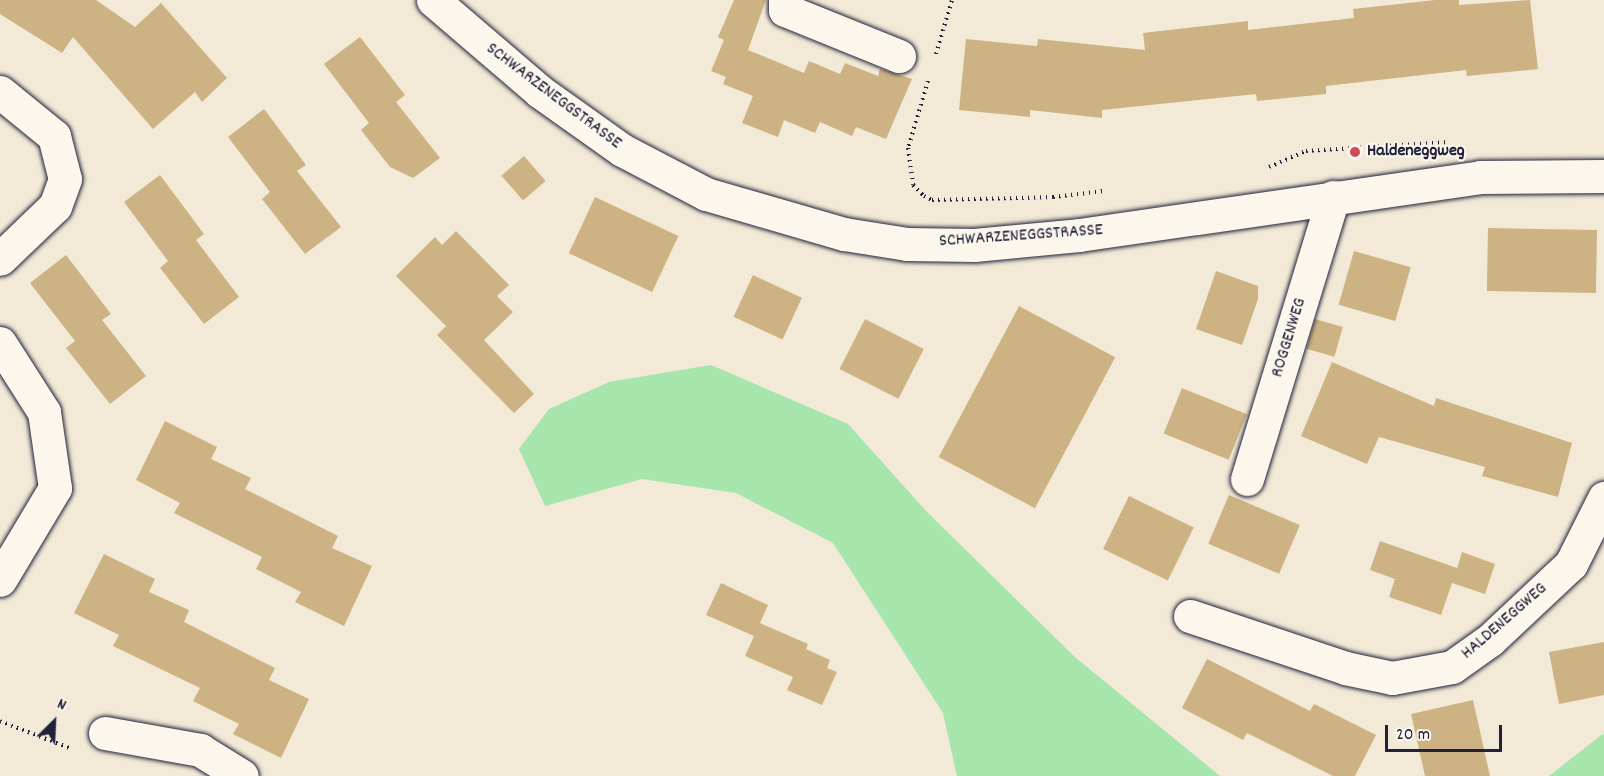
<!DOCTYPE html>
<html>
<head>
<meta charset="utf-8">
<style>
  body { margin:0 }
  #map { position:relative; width:1604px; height:776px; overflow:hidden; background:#f2e9d7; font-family:Dekko,sans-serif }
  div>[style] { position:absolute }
  .green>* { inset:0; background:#a6e5ac }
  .building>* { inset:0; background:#cdb383; transform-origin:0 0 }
  .path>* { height:4px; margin-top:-2px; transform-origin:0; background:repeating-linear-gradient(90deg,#22223b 0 1.5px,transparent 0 6px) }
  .roads { filter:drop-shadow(0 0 2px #22223b) drop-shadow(0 0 2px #22223b) }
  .street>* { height:33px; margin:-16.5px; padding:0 16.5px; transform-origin:16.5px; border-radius:16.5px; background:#fbf7ec }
  .secondary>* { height:33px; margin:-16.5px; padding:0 16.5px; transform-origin:16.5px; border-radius:16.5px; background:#fbf7ec }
  .dots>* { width:16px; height:16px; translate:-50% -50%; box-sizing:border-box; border:3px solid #fbf7ec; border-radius:50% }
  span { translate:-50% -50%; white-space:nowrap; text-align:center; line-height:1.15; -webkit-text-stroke:4.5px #fbf7ec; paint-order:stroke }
  .street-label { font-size:18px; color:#22223b }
  .poi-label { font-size:18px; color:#22223b; font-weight:700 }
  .left { translate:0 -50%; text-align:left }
  .north { position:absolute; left:24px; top:692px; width:60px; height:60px; -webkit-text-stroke:4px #fbf7ec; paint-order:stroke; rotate:24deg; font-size:16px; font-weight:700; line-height:24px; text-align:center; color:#22223b }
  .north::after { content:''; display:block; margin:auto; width:21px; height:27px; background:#22223b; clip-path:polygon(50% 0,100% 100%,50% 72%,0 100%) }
  .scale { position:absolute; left:1385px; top:725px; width:117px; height:27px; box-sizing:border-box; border:3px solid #22223b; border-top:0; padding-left:8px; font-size:18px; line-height:21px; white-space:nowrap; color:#22223b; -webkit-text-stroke:4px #fbf7ec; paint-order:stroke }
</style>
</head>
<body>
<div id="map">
  <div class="green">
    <div style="clip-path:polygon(711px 365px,848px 424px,927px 512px,1076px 658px,1220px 776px,957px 776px,943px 713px,833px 543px,736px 493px,642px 479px,545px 506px,519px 449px,549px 409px,609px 382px)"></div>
    <div style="clip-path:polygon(1604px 733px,1604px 776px,1549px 776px)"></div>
  </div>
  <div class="building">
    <div style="clip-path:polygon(0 0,96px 0,135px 27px,161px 3px,227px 78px,202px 102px,195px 92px,153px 129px,73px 37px,62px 53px,0 14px)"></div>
    <div style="clip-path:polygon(734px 0,766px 0,748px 50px,804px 73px,809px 61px,840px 74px,845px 63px,878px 76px,880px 69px,912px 79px,886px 139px,856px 127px,852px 136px,820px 122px,815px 133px,784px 120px,778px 137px,742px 123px,753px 96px,723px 84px,726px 77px,711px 71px,724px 40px,718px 37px)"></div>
    <div style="clip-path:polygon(1435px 0,1459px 0,1459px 5px,1530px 0,1538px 69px,1467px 76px,1466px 70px,1326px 86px,1326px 94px,1257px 101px,1256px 94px,1102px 110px,1102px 118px,1030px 110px,1030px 117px,959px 110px,966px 39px,1037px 46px,1038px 39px,1145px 50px,1143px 33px,1248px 21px,1248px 30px,1354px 18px,1353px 9px)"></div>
    <div style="clip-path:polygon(360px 37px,405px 95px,396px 102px,440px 158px,413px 178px,390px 167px,361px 130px,369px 123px,324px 64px)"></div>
    <div style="clip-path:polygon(264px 109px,306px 165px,297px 171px,341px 227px,305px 254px,262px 199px,270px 192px,228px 137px)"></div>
    <div style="left:524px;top:156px;width:33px;height:30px;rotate:49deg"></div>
    <div style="clip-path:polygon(160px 175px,204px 234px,196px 240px,239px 297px,204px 324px,160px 268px,168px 261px,124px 202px)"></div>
    <div style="left:595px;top:197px;width:92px;height:62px;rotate:25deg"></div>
    <div style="left:1488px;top:228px;width:109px;height:63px;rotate:1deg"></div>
    <div style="clip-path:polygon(456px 231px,509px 285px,497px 296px,513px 312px,484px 340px,534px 394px,514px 413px,437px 335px,446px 326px,396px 276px,435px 237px,442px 245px)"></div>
    <div style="left:1354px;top:251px;width:59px;height:56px;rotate:16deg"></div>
    <div style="clip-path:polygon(66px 255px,111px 314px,102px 320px,146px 376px,110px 404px,66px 348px,75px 341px,30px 283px)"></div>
    <div style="clip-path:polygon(1216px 271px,1258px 286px,1258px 299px,1242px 345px,1196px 329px)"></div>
    <div style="left:753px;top:275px;width:54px;height:46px;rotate:25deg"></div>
    <div style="left:1019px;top:306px;width:109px;height:171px;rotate:28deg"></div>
    <div style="left:865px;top:319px;width:66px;height:56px;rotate:27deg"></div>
    <div style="left:1315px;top:319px;width:29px;height:31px;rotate:16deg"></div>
    <div style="clip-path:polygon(1332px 362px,1434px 406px,1436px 398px,1572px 443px,1558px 497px,1482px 476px,1485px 467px,1379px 437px,1367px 464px,1301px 436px)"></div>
    <div style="left:1182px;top:388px;width:70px;height:49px;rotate:22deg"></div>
    <div style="clip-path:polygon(165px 421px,217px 447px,211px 459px,251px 478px,245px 489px,338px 536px,332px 548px,372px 566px,344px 626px,295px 602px,301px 592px,256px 569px,262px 557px,174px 513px,180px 503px,136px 480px)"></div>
    <div style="left:1229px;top:495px;width:77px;height:53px;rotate:23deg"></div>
    <div style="left:1129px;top:496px;width:72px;height:59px;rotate:26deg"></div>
    <div style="clip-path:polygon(1380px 541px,1457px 568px,1456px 572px,1462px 552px,1495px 564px,1485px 594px,1452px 583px,1441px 615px,1389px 597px,1395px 579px,1370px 570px)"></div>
    <div style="clip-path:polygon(104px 554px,155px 579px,149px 592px,189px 610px,184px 622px,275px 668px,269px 680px,309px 699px,281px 758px,233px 734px,239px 724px,193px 701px,200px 688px,113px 646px,119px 635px,74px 613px)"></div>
    <div style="clip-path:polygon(721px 583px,768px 605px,760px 623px,808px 644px,806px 649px,830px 660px,827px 668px,837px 672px,822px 705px,787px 690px,793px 677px,745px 656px,754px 636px,706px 615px)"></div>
    <div style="clip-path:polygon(1604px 642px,1604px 695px,1559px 704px,1549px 652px)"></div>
    <div style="clip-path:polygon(1207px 659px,1310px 711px,1314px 704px,1376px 735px,1355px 776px,1333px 776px,1247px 733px,1243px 740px,1182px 708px)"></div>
    <div style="clip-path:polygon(1473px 700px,1490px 776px,1425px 776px,1411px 714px)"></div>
  </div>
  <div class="path">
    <div style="left:936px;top:54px;width:56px;rotate:-73.5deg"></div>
    <div style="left:928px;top:81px;width:70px;rotate:106.6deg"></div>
    <div style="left:908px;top:148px;width:37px;rotate:82deg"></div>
    <div style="left:913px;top:185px;width:16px;rotate:45deg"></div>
    <div style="left:924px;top:196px;width:9px;rotate:27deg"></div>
    <div style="left:932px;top:200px;width:121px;rotate:-1.4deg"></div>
    <div style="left:1053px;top:197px;width:51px;rotate:-6.7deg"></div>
    <div style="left:1269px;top:167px;width:40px;rotate:-23.4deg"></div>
    <div style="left:1306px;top:151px;width:143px;rotate:-3.6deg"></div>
    <div style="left:0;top:721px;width:77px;rotate:21.3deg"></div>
  </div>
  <div class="roads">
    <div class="street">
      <div style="left:785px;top:0;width:10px;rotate:90deg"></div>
      <div style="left:785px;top:10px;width:123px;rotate:22deg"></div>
      <div style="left:0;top:92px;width:70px;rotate:39.2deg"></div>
      <div style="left:54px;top:136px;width:44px;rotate:75.7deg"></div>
      <div style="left:65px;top:179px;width:29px;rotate:110deg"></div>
      <div style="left:55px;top:206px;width:76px;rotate:136.1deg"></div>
      <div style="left:0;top:343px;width:82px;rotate:57.5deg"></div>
      <div style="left:44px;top:412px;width:77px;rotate:81.8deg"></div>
      <div style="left:55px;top:488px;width:107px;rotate:120.9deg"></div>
      <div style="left:1247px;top:479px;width:295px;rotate:-73deg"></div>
      <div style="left:1190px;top:616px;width:163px;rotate:18.5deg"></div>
      <div style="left:1345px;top:668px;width:48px;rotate:12deg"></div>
      <div style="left:1392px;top:678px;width:61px;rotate:-10.4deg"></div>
      <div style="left:1452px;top:667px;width:47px;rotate:-35.4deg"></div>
      <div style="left:1490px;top:640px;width:111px;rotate:-43.2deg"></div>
      <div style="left:1571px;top:564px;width:74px;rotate:-63.4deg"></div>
      <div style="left:105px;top:733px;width:97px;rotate:10.1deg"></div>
      <div style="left:200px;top:750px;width:49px;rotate:31.8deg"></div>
    </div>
    <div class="secondary">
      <div style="left:433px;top:0;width:140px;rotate:40.6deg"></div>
      <div style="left:539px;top:91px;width:102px;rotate:35.4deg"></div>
      <div style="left:622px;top:150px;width:95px;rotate:27.6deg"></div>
      <div style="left:706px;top:194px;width:144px;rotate:16.2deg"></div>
      <div style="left:844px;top:234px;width:64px;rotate:9deg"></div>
      <div style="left:907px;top:244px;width:67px;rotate:0.9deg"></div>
      <div style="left:974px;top:245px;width:105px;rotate:-5.4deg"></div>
      <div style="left:1079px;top:235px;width:405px;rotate:-8.2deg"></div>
      <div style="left:1480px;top:177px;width:124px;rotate:-0.5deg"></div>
    </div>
  </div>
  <div class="dots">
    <div style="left:1355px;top:152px;background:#d1495b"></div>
  </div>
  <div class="street-label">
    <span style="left:553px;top:97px;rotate:37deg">SCHWARZENEGGSTRASSE</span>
    <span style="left:1021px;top:237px;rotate:-4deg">SCHWARZENEGGSTRASSE</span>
    <span style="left:1290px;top:338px;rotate:-73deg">ROGGENWEG</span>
    <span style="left:1505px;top:622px;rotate:-41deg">HALDENEGGWEG</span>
  </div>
  <div class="poi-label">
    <span class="left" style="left:1367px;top:152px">Haldeneggweg</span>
  </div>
  <div class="north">N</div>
  <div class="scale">20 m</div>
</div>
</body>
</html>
